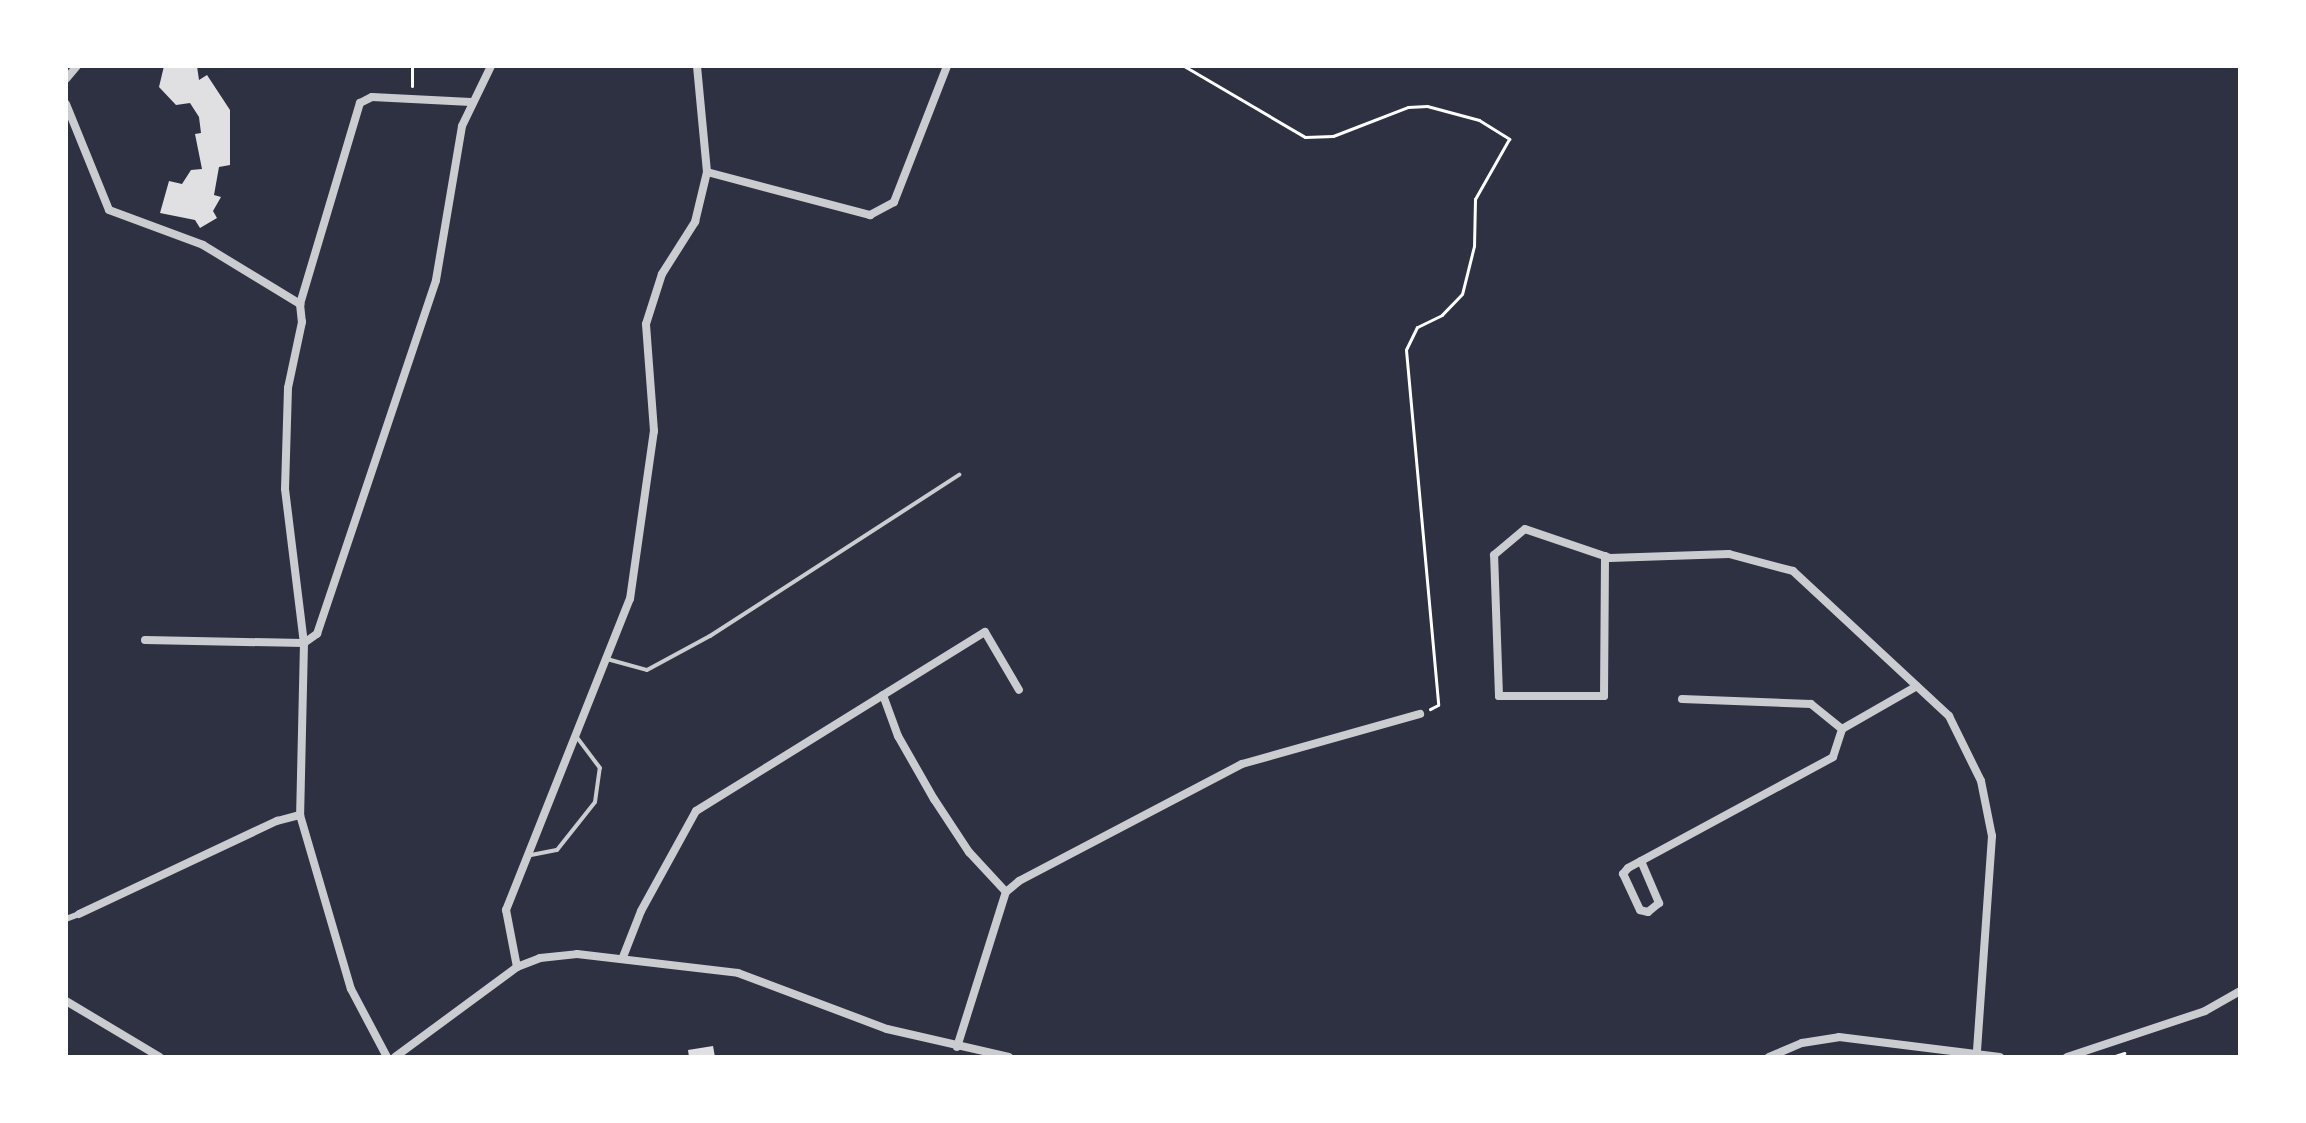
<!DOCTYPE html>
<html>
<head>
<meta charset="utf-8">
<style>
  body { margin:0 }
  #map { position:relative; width:2306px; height:1123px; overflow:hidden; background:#2d3142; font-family:Rubik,sans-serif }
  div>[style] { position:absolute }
  .building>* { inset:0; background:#e0e0e3 }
  .path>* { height:3px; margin:-1.5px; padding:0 1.5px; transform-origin:1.5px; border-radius:1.5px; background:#fff }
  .service>* { height:4px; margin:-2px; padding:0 2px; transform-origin:2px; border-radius:2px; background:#caccd0 }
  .pedestrian>* { height:6px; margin:-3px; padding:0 3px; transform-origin:3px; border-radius:3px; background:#caccd0 }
  .minor>* { height:8px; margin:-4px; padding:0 4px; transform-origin:4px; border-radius:4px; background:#caccd0 }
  span { translate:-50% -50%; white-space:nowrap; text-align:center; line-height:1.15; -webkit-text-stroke:6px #fff; paint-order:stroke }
  .frame { position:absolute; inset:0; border:68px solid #fff; pointer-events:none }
</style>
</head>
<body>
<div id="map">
  <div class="building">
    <div style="clip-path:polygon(164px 66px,197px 66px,199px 80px,207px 75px,230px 110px,230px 165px,219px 167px,214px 195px,221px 197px,213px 211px,217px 218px,200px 228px,195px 220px,160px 213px,169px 181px,182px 184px,191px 170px,202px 169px,195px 134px,201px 133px,199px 117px,190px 103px,176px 105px,159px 87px)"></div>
    <div style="clip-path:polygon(713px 1046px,715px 1057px,689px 1057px,688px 1050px)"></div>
  </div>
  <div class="path">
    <div style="left:1184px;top:66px;width:140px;rotate:30.4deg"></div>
    <div style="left:1305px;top:137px;width:28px;rotate:-2deg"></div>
    <div style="left:1333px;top:136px;width:80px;rotate:-21.1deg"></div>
    <div style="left:1408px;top:107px;width:19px;rotate:-3deg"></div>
    <div style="left:1427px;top:106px;width:54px;rotate:15.1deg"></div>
    <div style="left:1479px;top:120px;width:36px;rotate:32deg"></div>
    <div style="left:1509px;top:139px;width:69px;rotate:119.5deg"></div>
    <div style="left:1475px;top:199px;width:47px;rotate:91.2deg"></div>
    <div style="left:1474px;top:246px;width:49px;rotate:104deg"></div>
    <div style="left:1462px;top:294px;width:29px;rotate:134deg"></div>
    <div style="left:1442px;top:315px;width:28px;rotate:154deg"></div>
    <div style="left:1417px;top:327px;width:25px;rotate:116deg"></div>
    <div style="left:1406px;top:350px;width:356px;rotate:84.8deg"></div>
    <div style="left:1438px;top:705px;width:9px;rotate:153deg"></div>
    <div style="left:412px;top:86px;width:20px;rotate:-90deg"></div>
    <div style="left:2112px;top:1057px;width:13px;rotate:-18deg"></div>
  </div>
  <div class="service">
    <div style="left:607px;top:659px;width:41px;rotate:15.4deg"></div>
    <div style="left:647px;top:670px;width:72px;rotate:-28.4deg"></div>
    <div style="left:710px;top:636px;width:297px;rotate:-32.9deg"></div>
    <div style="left:531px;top:855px;width:26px;rotate:-11deg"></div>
    <div style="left:557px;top:850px;width:61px;rotate:-51.6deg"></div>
    <div style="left:595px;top:802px;width:34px;rotate:-82deg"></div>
    <div style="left:600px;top:768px;width:38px;rotate:-127deg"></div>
  </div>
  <div class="pedestrian">
    <div style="left:66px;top:919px;width:14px;rotate:-21deg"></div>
  </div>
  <div class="minor">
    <div style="left:66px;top:79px;width:17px;rotate:-50deg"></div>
    <div style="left:66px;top:104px;width:114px;rotate:67.9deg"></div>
    <div style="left:109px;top:210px;width:100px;rotate:20.4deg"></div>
    <div style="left:203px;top:245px;width:114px;rotate:31.3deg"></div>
    <div style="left:300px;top:304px;width:18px;rotate:84deg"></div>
    <div style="left:302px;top:322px;width:67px;rotate:102deg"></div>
    <div style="left:288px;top:388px;width:101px;rotate:91.7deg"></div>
    <div style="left:285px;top:489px;width:155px;rotate:83deg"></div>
    <div style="left:304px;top:643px;width:172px;rotate:91.3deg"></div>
    <div style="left:300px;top:815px;width:181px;rotate:73.7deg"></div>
    <div style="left:351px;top:989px;width:77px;rotate:62.1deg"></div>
    <div style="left:707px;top:172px;width:169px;rotate:14.8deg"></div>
    <div style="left:870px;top:215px;width:27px;rotate:-28deg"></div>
    <div style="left:894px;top:202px;width:146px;rotate:-68.7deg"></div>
    <div style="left:300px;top:304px;width:210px;rotate:-73.4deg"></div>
    <div style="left:360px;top:103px;width:13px;rotate:-27deg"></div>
    <div style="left:372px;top:97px;width:99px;rotate:2.9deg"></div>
    <div style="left:1605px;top:556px;width:140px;rotate:90.4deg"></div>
    <div style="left:1604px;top:696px;width:105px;rotate:180deg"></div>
    <div style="left:1499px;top:696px;width:141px;rotate:-92deg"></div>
    <div style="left:1494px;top:555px;width:40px;rotate:-40deg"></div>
    <div style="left:1525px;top:529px;width:90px;rotate:18.8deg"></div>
    <div style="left:1610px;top:558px;width:119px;rotate:-1.9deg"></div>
    <div style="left:1729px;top:554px;width:66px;rotate:14.9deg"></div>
    <div style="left:1793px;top:571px;width:213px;rotate:42.9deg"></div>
    <div style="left:1949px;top:716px;width:72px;rotate:63.8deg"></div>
    <div style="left:1981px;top:781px;width:56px;rotate:78.7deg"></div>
    <div style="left:1992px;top:836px;width:218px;rotate:94deg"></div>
    <div style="left:145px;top:640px;width:159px;rotate:1.1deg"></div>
    <div style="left:304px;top:643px;width:16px;rotate:-35deg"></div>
    <div style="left:317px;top:634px;width:373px;rotate:-71.4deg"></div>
    <div style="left:436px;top:280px;width:156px;rotate:-80.4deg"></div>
    <div style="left:462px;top:126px;width:67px;rotate:-64.2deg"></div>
    <div style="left:883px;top:695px;width:44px;rotate:69.9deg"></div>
    <div style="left:898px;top:736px;width:73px;rotate:60.3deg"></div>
    <div style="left:934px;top:799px;width:64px;rotate:56.6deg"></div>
    <div style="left:969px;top:852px;width:54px;rotate:47.2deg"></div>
    <div style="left:1682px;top:699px;width:129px;rotate:2.2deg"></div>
    <div style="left:1811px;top:704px;width:40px;rotate:39deg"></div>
    <div style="left:1641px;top:861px;width:46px;rotate:66.8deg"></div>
    <div style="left:1659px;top:903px;width:14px;rotate:141deg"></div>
    <div style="left:1648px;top:912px;width:8px;rotate:-166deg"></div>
    <div style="left:1640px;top:910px;width:40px;rotate:-115deg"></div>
    <div style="left:1623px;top:874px;width:8px;rotate:-50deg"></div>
    <div style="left:1628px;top:868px;width:233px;rotate:-28.4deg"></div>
    <div style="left:1833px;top:757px;width:29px;rotate:-72deg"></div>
    <div style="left:1842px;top:729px;width:86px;rotate:-29.8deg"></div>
    <div style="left:79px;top:914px;width:219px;rotate:-25.2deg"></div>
    <div style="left:277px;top:821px;width:24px;rotate:-15deg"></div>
    <div style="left:623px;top:957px;width:49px;rotate:-68.6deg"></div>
    <div style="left:641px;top:911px;width:114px;rotate:-61.2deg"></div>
    <div style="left:696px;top:811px;width:340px;rotate:-31.8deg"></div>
    <div style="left:985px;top:632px;width:67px;rotate:59.6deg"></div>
    <div style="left:517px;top:967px;width:58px;rotate:-100.9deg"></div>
    <div style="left:506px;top:910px;width:335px;rotate:-68.3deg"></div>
    <div style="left:630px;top:599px;width:170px;rotate:-81.9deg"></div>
    <div style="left:654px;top:431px;width:107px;rotate:-94.3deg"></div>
    <div style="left:646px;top:324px;width:52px;rotate:-72.3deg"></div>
    <div style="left:662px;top:274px;width:62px;rotate:-57.6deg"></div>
    <div style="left:695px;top:222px;width:51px;rotate:-76.5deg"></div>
    <div style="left:707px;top:172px;width:106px;rotate:-95.4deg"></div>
    <div style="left:66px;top:1001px;width:109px;rotate:30.8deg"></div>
    <div style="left:957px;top:1047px;width:163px;rotate:-72.5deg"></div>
    <div style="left:1006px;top:892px;width:17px;rotate:-40deg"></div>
    <div style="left:1019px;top:881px;width:252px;rotate:-27.7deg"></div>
    <div style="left:1242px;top:764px;width:185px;rotate:-15.7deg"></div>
    <div style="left:395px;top:1057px;width:152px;rotate:-36.4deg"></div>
    <div style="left:517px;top:967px;width:25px;rotate:-21deg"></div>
    <div style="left:540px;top:958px;width:37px;rotate:-6deg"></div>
    <div style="left:577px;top:954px;width:162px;rotate:6.7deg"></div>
    <div style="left:738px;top:973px;width:159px;rotate:20.6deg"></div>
    <div style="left:887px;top:1029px;width:125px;rotate:12.9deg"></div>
    <div style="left:1769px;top:1057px;width:36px;rotate:-23deg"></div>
    <div style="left:1802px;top:1043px;width:37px;rotate:-9deg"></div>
    <div style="left:1839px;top:1037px;width:162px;rotate:7.1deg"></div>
    <div style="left:2067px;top:1057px;width:145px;rotate:-18.4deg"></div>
    <div style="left:2205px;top:1011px;width:40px;rotate:-29.7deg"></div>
  </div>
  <div class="frame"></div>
</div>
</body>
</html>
